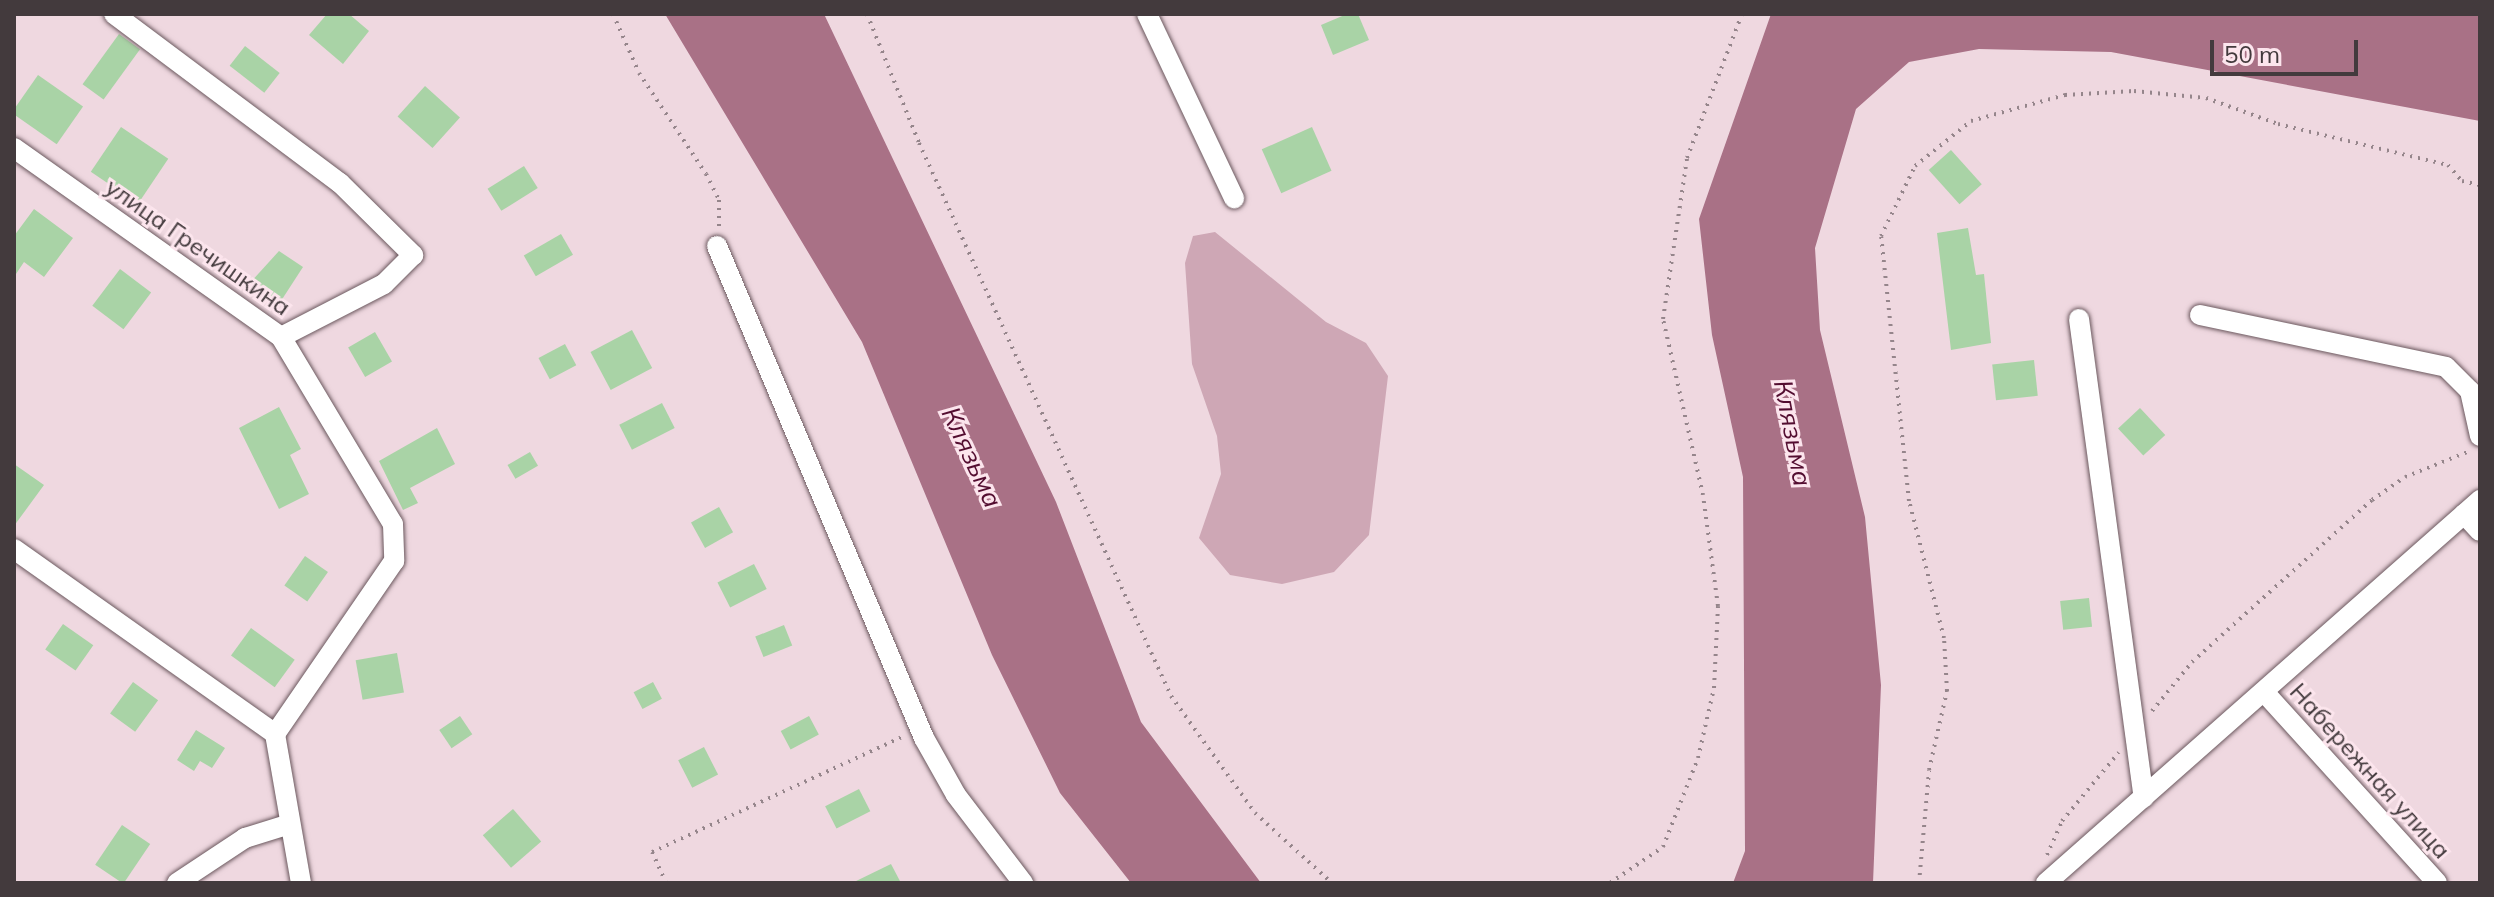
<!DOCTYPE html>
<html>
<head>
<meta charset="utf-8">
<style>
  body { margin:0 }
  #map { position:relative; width:2494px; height:897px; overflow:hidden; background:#efd8e0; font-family:Mulish,sans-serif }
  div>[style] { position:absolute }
  .green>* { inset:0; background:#cea7b5 }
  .water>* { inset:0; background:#a97186 }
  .building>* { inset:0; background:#a9d3a6; transform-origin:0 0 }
  .path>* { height:4px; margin-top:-2px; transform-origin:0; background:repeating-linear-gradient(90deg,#95858b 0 2px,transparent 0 8px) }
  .roads { filter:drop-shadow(0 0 2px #6b585e) drop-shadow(0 0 2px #6b585e) }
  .minor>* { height:20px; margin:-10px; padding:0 10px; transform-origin:10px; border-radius:10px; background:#fff }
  span { translate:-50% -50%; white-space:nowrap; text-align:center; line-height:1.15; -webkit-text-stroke:6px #fce5ed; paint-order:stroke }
  .street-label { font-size:24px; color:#433a3d }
  .water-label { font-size:26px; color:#530d30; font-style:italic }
  .frame { position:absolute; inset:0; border:16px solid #433a3d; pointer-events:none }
  .scale { position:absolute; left:2210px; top:40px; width:148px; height:36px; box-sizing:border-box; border:4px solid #433a3d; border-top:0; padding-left:10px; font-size:24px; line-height:28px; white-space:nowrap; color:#433a3d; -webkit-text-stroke:6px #fce5ed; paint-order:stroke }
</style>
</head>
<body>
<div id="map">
  <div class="green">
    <div style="clip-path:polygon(1215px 232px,1326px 322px,1366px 343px,1388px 376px,1369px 535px,1334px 572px,1282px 584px,1230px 575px,1199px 538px,1221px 474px,1217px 436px,1192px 364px,1185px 263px,1193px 236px)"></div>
  </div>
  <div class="water">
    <div style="clip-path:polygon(665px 14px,824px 14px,1056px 502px,1141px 722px,1261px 883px,1131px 883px,1060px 793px,992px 655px,862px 342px)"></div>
    <div style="clip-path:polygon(1771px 14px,2480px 14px,2480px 121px,2111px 52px,1979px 49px,1909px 62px,1856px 109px,1815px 248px,1820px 330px,1865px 517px,1881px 685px,1873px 883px,1733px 883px,1745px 851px,1743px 477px,1712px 335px,1699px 219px)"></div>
  </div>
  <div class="building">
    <div style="clip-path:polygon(327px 14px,349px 14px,369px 31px,343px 64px,309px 35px)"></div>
    <div style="clip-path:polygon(1347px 14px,1358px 14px,1369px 40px,1333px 55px,1321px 25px)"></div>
    <div style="left:119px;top:34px;width:26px;height:62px;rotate:36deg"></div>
    <div style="left:245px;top:46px;width:44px;height:25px;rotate:38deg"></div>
    <div style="left:38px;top:75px;width:55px;height:46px;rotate:35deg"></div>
    <div style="left:425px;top:86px;width:47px;height:41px;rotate:42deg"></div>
    <div style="left:121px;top:127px;width:57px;height:54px;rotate:34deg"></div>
    <div style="left:1312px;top:127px;width:48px;height:55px;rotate:66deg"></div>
    <div style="left:1951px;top:150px;width:46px;height:30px;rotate:48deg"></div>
    <div style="left:524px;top:166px;width:26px;height:43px;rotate:58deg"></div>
    <div style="clip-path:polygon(34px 209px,73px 238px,44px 277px,24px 262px,14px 277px,14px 236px)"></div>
    <div style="clip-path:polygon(1968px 228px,1976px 275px,1984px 274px,1991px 343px,1951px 350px,1937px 233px)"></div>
    <div style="left:561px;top:234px;width:24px;height:43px;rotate:60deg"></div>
    <div style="clip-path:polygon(279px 251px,303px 267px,279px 304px,249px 284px)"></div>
    <div style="left:120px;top:269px;width:39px;height:46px;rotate:37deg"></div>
    <div style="left:632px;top:330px;width:43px;height:47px;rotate:62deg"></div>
    <div style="left:375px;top:332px;width:34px;height:31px;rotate:60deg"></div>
    <div style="left:565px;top:344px;width:24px;height:30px;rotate:62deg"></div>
    <div style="left:2034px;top:360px;width:36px;height:42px;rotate:84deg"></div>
    <div style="left:662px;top:403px;width:28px;height:48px;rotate:63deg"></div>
    <div style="clip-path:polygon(279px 407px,301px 449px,290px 455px,309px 494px,279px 509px,239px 428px)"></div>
    <div style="left:2140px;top:408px;width:37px;height:30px;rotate:47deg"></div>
    <div style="clip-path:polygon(437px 428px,455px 464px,410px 488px,418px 503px,403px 510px,379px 461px)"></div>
    <div style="left:530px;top:452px;width:16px;height:26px;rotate:60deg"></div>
    <div style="clip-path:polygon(14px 464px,44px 485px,14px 526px)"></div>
    <div style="left:719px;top:507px;width:29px;height:32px;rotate:61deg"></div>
    <div style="left:305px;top:556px;width:28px;height:36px;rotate:35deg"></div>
    <div style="left:754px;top:564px;width:28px;height:41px;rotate:63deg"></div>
    <div style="left:2089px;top:598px;width:29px;height:29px;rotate:84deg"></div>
    <div style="left:63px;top:624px;width:37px;height:31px;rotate:35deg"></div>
    <div style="left:784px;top:625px;width:22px;height:31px;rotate:68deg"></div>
    <div style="left:251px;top:628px;width:54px;height:34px;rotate:36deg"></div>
    <div style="left:397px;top:653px;width:40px;height:42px;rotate:80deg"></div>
    <div style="left:133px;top:682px;width:31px;height:39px;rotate:36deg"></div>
    <div style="left:653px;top:682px;width:19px;height:22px;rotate:62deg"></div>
    <div style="left:460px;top:716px;width:22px;height:25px;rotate:56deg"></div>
    <div style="left:809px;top:716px;width:21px;height:32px;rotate:62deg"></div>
    <div style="clip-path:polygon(196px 730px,225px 748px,212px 768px,200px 761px,194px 771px,177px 760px)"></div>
    <div style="left:704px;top:747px;width:31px;height:29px;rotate:63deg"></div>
    <div style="left:859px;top:789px;width:25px;height:38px;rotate:63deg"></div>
    <div style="left:513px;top:809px;width:43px;height:40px;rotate:49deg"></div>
    <div style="left:122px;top:825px;width:34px;height:48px;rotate:34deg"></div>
    <div style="clip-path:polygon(891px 864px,901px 883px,852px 883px)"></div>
  </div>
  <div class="path">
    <div style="left:613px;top:14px;width:64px;rotate:66.2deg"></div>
    <div style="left:639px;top:73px;width:121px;rotate:56.4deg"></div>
    <div style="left:706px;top:174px;width:29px;rotate:63deg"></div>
    <div style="left:719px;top:200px;width:27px;rotate:90deg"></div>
    <div style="left:867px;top:14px;width:139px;rotate:68deg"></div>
    <div style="left:919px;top:143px;width:608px;rotate:65.5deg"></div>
    <div style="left:1171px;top:696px;width:144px;rotate:54.3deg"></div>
    <div style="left:1255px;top:813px;width:104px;rotate:42.3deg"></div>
    <div style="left:2152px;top:711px;width:63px;rotate:-50.8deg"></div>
    <div style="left:2192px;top:662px;width:242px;rotate:-42deg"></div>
    <div style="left:2372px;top:500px;width:40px;rotate:-34.9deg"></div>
    <div style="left:2405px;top:477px;width:70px;rotate:-21.8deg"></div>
    <div style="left:2047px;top:855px;width:37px;rotate:-66deg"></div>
    <div style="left:2062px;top:821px;width:89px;rotate:-50.4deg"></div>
    <div style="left:666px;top:883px;width:34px;rotate:-114deg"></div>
    <div style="left:652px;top:852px;width:277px;rotate:-24.7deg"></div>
    <div style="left:1610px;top:883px;width:64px;rotate:-34.2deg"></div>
    <div style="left:1663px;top:847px;width:96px;rotate:-68.5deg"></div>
    <div style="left:1698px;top:758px;width:72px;rotate:-77.1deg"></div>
    <div style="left:1714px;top:688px;width:82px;rotate:-87.2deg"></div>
    <div style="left:1718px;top:606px;width:112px;rotate:-97.7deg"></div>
    <div style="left:1703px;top:495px;width:180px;rotate:-102.8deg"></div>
    <div style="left:1663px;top:319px;width:163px;rotate:-81.5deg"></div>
    <div style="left:1687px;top:158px;width:154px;rotate:-69.1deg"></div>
    <div style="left:1919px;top:883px;width:113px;rotate:-84.9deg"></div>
    <div style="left:1929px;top:770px;width:81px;rotate:-77.2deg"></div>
    <div style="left:1947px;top:691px;width:53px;rotate:-93.2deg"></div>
    <div style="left:1944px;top:638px;width:141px;rotate:-104.3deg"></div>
    <div style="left:1909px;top:501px;width:266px;rotate:-96deg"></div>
    <div style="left:1881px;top:236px;width:78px;rotate:-64.1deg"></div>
    <div style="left:1915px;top:166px;width:72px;rotate:-38.8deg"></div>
    <div style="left:1971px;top:121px;width:98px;rotate:-15.5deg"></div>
    <div style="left:2065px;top:95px;width:69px;rotate:-3.3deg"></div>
    <div style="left:2134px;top:91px;width:72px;rotate:5.6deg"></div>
    <div style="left:2206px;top:98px;width:77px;rotate:19.9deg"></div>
    <div style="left:2278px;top:124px;width:175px;rotate:13.6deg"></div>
    <div style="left:2448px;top:165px;width:21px;rotate:49deg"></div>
    <div style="left:2462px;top:181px;width:18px;rotate:13deg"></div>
  </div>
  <div class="roads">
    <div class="minor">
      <div style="left:114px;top:14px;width:282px;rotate:36.8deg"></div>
      <div style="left:340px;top:183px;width:103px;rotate:44.6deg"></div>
      <div style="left:413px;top:255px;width:41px;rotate:135deg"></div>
      <div style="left:384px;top:284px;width:116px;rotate:152.8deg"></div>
      <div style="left:1147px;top:14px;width:204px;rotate:64.7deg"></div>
      <div style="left:14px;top:148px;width:327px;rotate:35.3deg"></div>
      <div style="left:281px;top:337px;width:218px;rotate:59.1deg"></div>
      <div style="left:393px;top:524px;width:37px;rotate:88deg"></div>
      <div style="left:394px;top:561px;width:210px;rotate:124.5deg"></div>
      <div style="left:275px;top:734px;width:151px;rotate:80.1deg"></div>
      <div style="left:717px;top:246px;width:534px;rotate:67.18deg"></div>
      <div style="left:924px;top:738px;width:65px;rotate:60.7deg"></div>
      <div style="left:956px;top:795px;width:111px;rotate:52.7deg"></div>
      <div style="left:2200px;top:315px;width:251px;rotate:11.9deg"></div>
      <div style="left:2446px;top:367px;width:34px;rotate:45deg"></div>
      <div style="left:2470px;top:391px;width:46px;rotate:77.5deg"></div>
      <div style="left:2079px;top:319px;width:483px;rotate:82.3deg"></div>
      <div style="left:2464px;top:514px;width:23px;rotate:47deg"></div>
      <div style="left:14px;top:549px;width:320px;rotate:35.3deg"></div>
      <div style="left:2265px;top:693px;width:256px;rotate:47.8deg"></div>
      <div style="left:177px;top:883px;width:82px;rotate:-33.5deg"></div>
      <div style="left:245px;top:838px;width:47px;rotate:-17.3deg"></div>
      <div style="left:2046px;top:883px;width:579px;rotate:-41.43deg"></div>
    </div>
  </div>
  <div class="street-label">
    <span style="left:198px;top:247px;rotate:35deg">улица Гречишкина</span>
    <span style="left:2370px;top:771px;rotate:48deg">Набережная улица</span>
  </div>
  <div class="water-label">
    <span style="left:1793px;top:433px;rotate:79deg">Клязьма</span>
    <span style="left:972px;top:457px;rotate:65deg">Клязьма</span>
  </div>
  <div class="frame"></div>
  <div class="scale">50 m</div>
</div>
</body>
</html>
